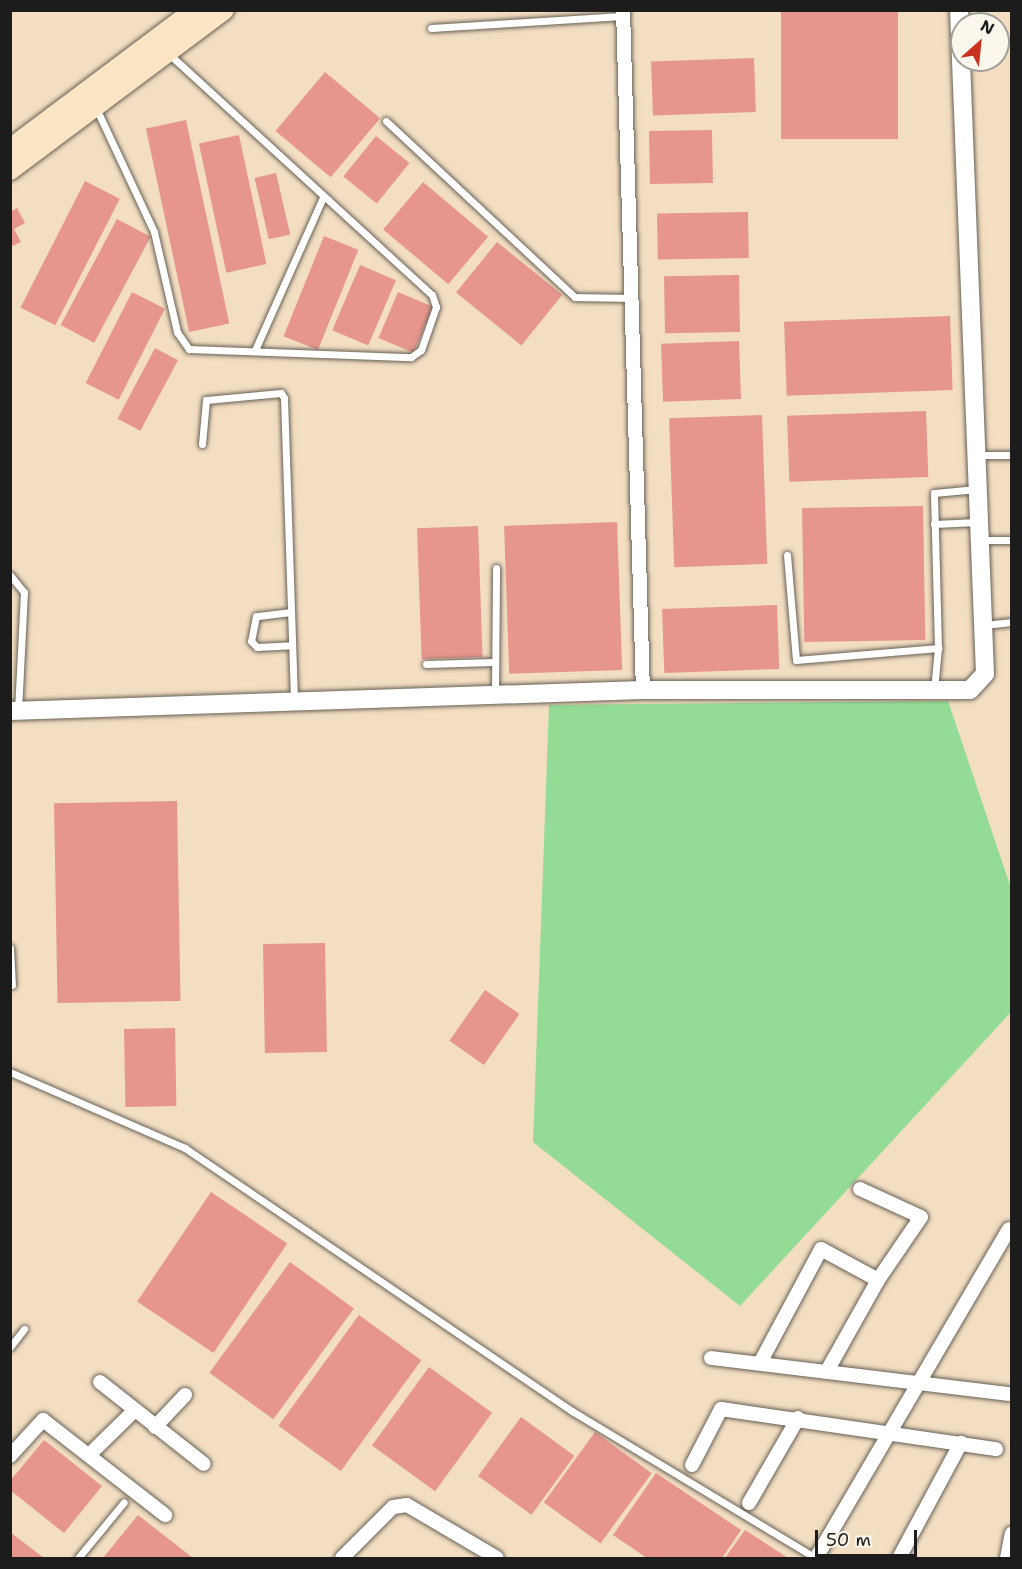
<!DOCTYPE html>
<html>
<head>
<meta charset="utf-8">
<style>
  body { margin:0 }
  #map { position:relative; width:1022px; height:1569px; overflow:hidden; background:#f3dec2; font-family:"Shantell Sans",sans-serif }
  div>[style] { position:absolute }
  .green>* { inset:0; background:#94db95 }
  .building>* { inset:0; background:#e6968d; transform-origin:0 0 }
  .roads { filter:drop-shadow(0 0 2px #676056) drop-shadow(0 0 2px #676056) }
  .service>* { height:7px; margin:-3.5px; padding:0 3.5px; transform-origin:3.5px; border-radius:3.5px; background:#fff }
  .minor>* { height:14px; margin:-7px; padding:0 7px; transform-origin:7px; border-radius:7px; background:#fff }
  .tertiary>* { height:18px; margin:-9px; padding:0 9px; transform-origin:9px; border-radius:9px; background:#fff }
  .secondary>* { height:20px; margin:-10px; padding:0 10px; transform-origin:10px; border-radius:10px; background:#fce5c4 }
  span { translate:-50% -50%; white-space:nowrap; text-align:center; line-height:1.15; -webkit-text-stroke:5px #fbf7ec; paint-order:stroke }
  .frame { position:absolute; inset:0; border:12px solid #1c1c1c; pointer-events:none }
  .north { position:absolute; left:950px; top:12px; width:60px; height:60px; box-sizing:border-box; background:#fbf7ec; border:2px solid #a29f99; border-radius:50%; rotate:27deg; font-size:16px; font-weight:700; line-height:24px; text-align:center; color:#1c1c1c }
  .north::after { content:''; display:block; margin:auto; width:21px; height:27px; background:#c8321e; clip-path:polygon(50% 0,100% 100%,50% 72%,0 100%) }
  .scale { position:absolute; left:815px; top:1530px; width:102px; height:27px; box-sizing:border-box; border:3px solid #1c1c1c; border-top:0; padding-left:8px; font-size:18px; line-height:21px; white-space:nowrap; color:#1c1c1c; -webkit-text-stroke:4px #fbf7ec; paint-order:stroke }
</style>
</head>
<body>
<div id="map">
  <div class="green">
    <div style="clip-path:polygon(948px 701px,1011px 888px,1011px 1012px,740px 1306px,533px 1142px,549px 705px)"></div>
  </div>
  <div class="building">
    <div style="left:781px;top:10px;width:117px;height:129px"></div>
    <div style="left:754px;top:58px;width:54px;height:103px;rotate:88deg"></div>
    <div style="left:325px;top:72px;width:72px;height:77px;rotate:40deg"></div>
    <div style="left:186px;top:120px;width:208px;height:41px;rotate:78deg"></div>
    <div style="left:712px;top:130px;width:53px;height:63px;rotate:89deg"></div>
    <div style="left:239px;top:135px;width:132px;height:41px;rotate:78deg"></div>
    <div style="left:376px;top:136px;width:43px;height:52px;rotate:39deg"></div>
    <div style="left:276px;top:173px;width:63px;height:22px;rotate:77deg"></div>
    <div style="left:85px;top:181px;width:39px;height:142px;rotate:27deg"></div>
    <div style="left:423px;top:182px;width:85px;height:62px;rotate:40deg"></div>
    <div style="clip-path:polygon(17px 208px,25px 223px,14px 229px,21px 242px,10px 247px,10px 212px)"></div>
    <div style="left:748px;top:212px;width:46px;height:91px;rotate:89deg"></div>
    <div style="left:117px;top:219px;width:38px;height:120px;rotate:28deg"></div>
    <div style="left:324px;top:236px;width:37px;height:108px;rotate:22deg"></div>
    <div style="left:497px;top:242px;width:84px;height:65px;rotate:39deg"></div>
    <div style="left:360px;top:265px;width:39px;height:71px;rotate:23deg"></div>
    <div style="left:739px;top:275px;width:57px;height:75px;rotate:89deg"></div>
    <div style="left:132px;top:292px;width:37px;height:102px;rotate:27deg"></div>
    <div style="left:398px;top:292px;width:38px;height:50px;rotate:23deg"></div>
    <div style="left:950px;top:316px;width:74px;height:166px;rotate:88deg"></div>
    <div style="left:739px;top:341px;width:58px;height:78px;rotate:88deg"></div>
    <div style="left:155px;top:348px;width:26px;height:80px;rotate:28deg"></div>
    <div style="left:926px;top:411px;width:66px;height:139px;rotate:88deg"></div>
    <div style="left:762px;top:415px;width:149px;height:93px;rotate:88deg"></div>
    <div style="left:923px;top:506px;width:134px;height:121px;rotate:89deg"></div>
    <div style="left:617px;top:522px;width:148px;height:113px;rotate:88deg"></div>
    <div style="left:478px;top:526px;width:131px;height:61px;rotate:88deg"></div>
    <div style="left:777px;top:605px;width:64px;height:115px;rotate:88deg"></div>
    <div style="left:177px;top:801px;width:200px;height:123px;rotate:89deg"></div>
    <div style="left:325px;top:943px;width:109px;height:62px;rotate:89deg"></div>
    <div style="left:485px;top:990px;width:42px;height:62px;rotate:35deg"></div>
    <div style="left:175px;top:1028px;width:78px;height:51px;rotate:89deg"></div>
    <div style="left:211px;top:1192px;width:92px;height:132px;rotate:34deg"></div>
    <div style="left:290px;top:1262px;width:79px;height:137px;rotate:36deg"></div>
    <div style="left:359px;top:1315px;width:77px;height:137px;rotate:36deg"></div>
    <div style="left:429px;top:1367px;width:78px;height:97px;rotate:36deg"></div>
    <div style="left:521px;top:1417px;width:66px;height:73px;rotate:36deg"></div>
    <div style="left:595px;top:1432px;width:70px;height:87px;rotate:36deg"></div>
    <div style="clip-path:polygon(44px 1440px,102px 1486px,64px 1533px,10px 1490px,10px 1481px)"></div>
    <div style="clip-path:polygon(656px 1473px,741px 1530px,722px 1558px,647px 1558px,613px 1535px)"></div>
    <div style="clip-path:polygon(138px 1515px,193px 1558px,103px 1558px)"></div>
    <div style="clip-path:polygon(745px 1530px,788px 1558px,725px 1558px)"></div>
    <div style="clip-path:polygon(10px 1532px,44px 1558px,10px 1558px)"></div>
  </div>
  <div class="roads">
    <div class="service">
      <div style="left:431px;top:28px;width:192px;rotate:-3.6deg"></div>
      <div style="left:96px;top:108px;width:137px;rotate:64.9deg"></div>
      <div style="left:154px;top:232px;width:103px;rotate:77deg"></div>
      <div style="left:177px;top:332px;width:21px;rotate:55deg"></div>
      <div style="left:189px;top:349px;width:222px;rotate:2.1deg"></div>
      <div style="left:411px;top:357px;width:12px;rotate:-35deg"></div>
      <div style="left:421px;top:350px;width:46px;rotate:-70.8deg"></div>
      <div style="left:436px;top:307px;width:13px;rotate:-108deg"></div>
      <div style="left:432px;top:295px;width:358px;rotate:-137.5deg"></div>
      <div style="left:386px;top:121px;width:258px;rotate:43deg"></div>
      <div style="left:575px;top:297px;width:57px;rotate:1deg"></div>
      <div style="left:255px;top:350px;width:167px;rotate:-66deg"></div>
      <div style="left:202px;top:444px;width:44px;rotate:-84.8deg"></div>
      <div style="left:206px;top:400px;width:75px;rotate:-5.3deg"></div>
      <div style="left:281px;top:393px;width:6px;rotate:59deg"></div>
      <div style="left:284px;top:398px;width:303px;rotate:88.1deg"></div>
      <div style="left:978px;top:455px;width:34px"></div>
      <div style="left:934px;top:524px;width:43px;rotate:-2.7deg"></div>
      <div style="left:982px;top:540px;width:30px"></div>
      <div style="left:787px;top:555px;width:105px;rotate:85.1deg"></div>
      <div style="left:796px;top:660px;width:143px;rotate:-4.8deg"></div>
      <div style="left:10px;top:575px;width:22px;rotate:51deg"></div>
      <div style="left:24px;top:592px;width:118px;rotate:92.9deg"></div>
      <div style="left:291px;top:612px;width:35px;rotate:173deg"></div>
      <div style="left:256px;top:616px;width:25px;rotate:101deg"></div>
      <div style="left:251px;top:641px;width:8px;rotate:45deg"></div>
      <div style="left:257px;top:647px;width:35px;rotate:-3deg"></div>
      <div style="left:984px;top:625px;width:28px;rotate:-6deg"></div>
      <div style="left:426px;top:664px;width:68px;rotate:-1.7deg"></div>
      <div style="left:934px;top:690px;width:42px;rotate:-84.6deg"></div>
      <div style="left:938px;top:648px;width:155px;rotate:-91.5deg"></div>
      <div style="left:934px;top:493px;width:43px;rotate:-5.3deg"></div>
      <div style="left:495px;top:692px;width:124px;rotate:-89.5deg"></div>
      <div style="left:10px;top:948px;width:37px;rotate:87deg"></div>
      <div style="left:10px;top:1072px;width:191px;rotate:23.5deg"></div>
      <div style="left:185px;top:1148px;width:468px;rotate:34.2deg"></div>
      <div style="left:572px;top:1411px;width:285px;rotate:31.1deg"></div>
      <div style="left:10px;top:1347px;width:23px;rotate:-52deg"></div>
      <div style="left:78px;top:1558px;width:72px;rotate:-50.6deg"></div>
    </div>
    <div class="minor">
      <div style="left:623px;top:10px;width:680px;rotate:88.32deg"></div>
      <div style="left:711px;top:1358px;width:300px;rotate:6.9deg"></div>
      <div style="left:760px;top:1363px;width:129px;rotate:-61.8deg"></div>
      <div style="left:821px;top:1249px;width:65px;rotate:28.5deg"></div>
      <div style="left:878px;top:1280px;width:76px;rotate:-55.7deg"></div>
      <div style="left:921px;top:1217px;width:67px;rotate:-155.3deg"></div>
      <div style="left:827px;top:1371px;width:104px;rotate:-60.7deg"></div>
      <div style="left:100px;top:1382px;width:132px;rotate:38.3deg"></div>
      <div style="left:155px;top:1427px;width:44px;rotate:-46.8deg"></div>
      <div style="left:89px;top:1455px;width:63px;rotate:-44.4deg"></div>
      <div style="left:10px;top:1456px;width:49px;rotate:-47.5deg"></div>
      <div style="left:43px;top:1420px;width:155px;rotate:37.9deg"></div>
      <div style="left:692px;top:1465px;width:63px;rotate:-62.6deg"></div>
      <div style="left:721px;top:1409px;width:278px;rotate:8.3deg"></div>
      <div style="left:749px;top:1503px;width:98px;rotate:-60deg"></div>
      <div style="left:342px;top:1558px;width:72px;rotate:-45deg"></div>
      <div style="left:393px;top:1507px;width:14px;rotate:-8deg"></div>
      <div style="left:407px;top:1505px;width:104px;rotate:30.5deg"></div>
      <div style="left:816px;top:1558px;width:381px;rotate:-59.6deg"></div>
      <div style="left:899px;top:1558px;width:131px;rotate:-61.7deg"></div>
      <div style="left:1007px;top:1558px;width:25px;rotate:-79deg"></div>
    </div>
    <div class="tertiary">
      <div style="left:10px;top:711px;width:633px;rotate:-1.9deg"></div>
      <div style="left:643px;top:690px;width:327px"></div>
      <div style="left:970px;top:690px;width:22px;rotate:-47deg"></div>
      <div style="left:985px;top:674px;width:665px;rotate:-92.24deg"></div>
    </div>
    <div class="secondary">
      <div style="left:10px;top:149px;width:231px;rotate:-36.9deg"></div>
      <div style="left:10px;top:170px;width:267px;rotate:-36.8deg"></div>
    </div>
  </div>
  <div class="frame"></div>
  <div class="north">N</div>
  <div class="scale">50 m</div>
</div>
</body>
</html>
